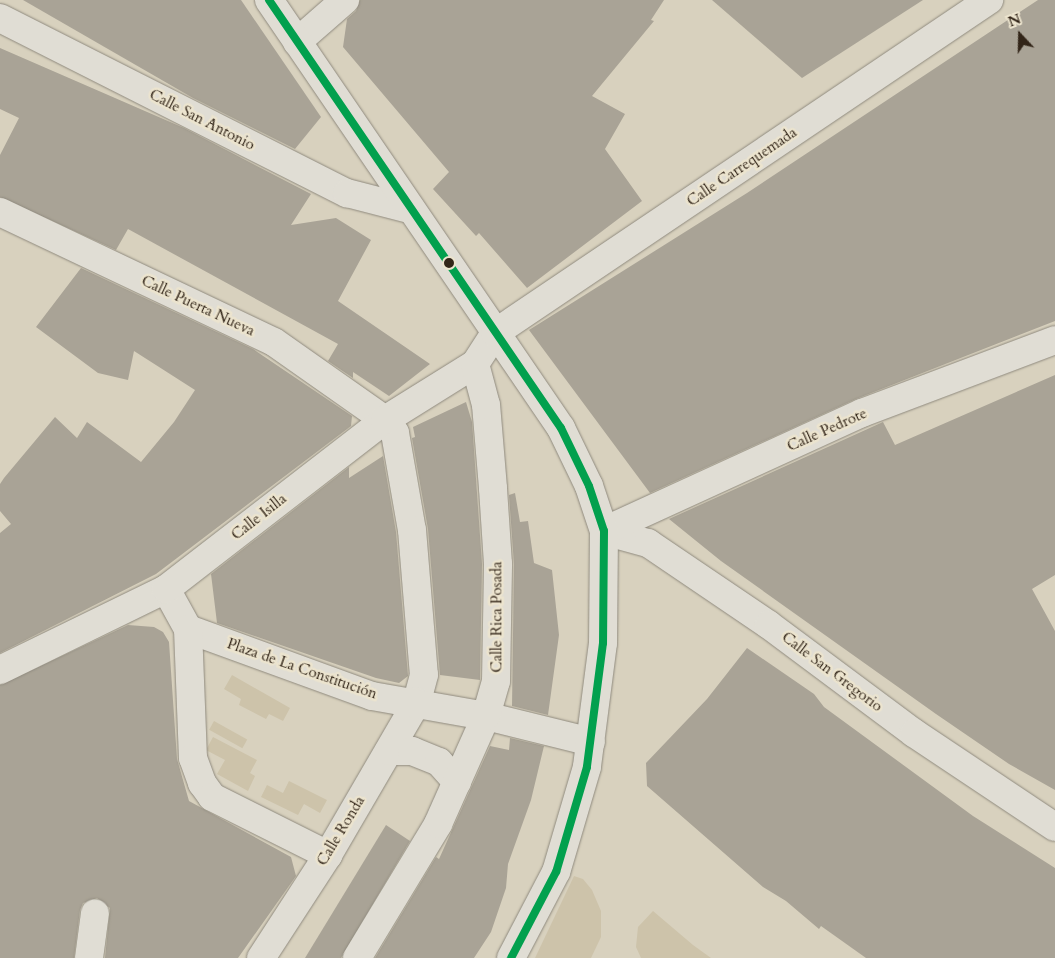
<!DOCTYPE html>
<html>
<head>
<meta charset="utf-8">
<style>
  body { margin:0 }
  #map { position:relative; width:1055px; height:958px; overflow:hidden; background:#d8d1be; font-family:Cardo,serif }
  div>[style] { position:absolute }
  .green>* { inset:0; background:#cdc3aa; transform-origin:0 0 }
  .building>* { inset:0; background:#a9a396 }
  .roads { filter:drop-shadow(0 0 1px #8f8a7e) drop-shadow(0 0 1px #8f8a7e) }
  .street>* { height:28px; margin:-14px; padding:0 14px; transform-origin:14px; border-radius:14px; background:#e0ddd4 }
  .secondary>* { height:28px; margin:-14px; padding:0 14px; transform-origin:14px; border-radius:14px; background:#e0ddd4 }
  .bus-1>* { height:8px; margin:-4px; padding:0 4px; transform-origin:4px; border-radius:4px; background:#02a04e }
  .dots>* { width:14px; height:14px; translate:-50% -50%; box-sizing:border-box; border:2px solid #ece4ce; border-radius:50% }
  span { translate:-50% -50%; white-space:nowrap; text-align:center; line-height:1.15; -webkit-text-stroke:5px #ece4ce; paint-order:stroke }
  .street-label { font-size:15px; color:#322518 }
  .north { position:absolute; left:995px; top:10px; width:50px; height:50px; -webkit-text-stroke:4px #ece4ce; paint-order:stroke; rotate:339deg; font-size:14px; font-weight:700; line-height:20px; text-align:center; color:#322518 }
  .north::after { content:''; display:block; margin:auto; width:18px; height:22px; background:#322518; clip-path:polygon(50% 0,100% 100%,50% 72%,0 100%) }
</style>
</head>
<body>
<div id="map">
  <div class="green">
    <div style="clip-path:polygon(232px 675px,290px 708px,283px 721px,269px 714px,266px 719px,239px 705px,241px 699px,224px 689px)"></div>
    <div style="left:214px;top:721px;width:38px;height:10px;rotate:29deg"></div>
    <div style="clip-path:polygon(213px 737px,257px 760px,250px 773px,255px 776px,248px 791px,217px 774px,225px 760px,206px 750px)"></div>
    <div style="clip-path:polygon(289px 781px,327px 800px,320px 813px,304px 804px,298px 815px,261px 797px,267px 785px,283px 793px)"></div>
    <div style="clip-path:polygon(574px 876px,583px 879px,592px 890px,601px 911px,601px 937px,591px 958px,535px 958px)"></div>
    <div style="clip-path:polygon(653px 911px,693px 945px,711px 958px,641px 958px,636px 947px,638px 927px)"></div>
  </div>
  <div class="building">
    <div style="clip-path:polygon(23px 0,241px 0,321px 117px,295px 149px,193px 98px)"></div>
    <div style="clip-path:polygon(360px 0,664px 0,651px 20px,654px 21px,592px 96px,625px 114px,605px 149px,642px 201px,527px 288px,479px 233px,476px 236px,433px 189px,449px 172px,343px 47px,347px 19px,356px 11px)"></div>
    <div style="clip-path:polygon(712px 0,923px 0,802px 78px)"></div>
    <div style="clip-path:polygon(1038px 0,1055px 0,1055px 321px,856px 399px,650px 493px,529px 330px,747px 193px)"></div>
    <div style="clip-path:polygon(0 48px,184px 128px,311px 194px,291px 225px,336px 218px,371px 240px,338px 301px,430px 364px,389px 396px,353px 372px,353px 378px,328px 361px,338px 344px,128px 229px,116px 250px,0 197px,0 155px,19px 118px,0 109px)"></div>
    <div style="clip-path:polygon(81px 268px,253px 349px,352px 416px,351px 426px,156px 574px,0 653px,0 533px,11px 524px,0 511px,0 484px,4px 478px,55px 417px,77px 438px,87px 422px,141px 462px,174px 422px,195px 390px,134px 351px,128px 380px,98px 373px,36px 327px)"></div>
    <div style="clip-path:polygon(1055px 375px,1055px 575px,1032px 589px,1055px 631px,1055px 790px,1009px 764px,936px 714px,721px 561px,669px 519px,883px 422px,895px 445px)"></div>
    <div style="clip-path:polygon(466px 402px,472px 422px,482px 564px,480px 680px,440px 675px,428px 529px,412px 438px,415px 437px,413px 427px)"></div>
    <div style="clip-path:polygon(383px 456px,396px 532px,408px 676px,399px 683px,376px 678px,217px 623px,211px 574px,349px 467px,349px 478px)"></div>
    <div style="clip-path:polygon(515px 493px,520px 522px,528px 521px,534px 563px,552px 570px,559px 635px,548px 715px,512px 706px,514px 564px,509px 495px)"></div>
    <div style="clip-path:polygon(128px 625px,154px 627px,163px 632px,169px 642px,177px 759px,189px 801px,291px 857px,296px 876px,238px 958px,105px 958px,110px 908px,97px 898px,83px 903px,80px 910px,74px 958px,0 958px,0 685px)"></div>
    <div style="clip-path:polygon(747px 648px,814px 694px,824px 707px,973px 816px,1055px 868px,1055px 958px,866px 958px,821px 926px,819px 929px,786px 901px,763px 887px,647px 786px,646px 763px,707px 699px)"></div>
    <div style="clip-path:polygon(510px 738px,544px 746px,531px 800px,508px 864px,506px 888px,491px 932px,474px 958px,375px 958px,436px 857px,439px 859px,490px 746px,509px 750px)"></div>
    <div style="clip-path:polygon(386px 825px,410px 841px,341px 958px,305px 958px)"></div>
  </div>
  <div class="roads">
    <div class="street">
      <div style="left:0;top:18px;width:389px;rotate:26.8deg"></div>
      <div style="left:347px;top:193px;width:64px;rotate:14.5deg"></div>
      <div style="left:297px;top:42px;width:64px;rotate:-41.2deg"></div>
      <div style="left:0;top:212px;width:303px;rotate:25.4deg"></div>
      <div style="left:274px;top:342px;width:136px;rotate:35.1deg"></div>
      <div style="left:385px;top:420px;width:16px;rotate:52deg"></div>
      <div style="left:395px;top:433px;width:98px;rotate:80.1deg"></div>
      <div style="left:412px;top:530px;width:145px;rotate:85.3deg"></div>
      <div style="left:424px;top:675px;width:28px;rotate:105deg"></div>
      <div style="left:417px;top:702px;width:177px;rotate:120.2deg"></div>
      <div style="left:328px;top:855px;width:123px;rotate:123deg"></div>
      <div style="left:604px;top:531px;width:46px;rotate:15.3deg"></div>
      <div style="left:648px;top:543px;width:146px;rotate:34.1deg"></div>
      <div style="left:769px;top:625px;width:181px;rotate:36.7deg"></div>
      <div style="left:914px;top:733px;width:169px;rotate:33.7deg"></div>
      <div style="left:604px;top:531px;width:284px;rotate:-24.6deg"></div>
      <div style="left:862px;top:413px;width:206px;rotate:-20.7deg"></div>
      <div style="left:166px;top:589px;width:46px;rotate:61.2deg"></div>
      <div style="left:188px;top:629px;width:196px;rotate:20deg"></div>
      <div style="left:372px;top:696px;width:116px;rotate:10deg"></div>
      <div style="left:486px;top:716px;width:108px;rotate:13.9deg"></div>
      <div style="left:188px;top:629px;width:129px;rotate:87.8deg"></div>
      <div style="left:193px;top:758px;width:27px;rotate:70deg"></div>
      <div style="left:202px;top:783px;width:17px;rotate:54deg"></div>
      <div style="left:212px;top:797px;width:130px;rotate:26.6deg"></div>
      <div style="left:0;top:670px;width:185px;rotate:-26deg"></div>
      <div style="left:166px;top:589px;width:277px;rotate:-37.7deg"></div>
      <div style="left:385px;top:420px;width:106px;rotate:-31.9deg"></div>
      <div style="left:475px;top:364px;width:37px;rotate:-57deg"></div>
      <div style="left:389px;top:751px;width:23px"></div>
      <div style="left:412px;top:751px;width:29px;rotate:22deg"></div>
      <div style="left:439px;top:762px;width:27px;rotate:48deg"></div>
      <div style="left:89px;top:958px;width:45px;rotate:-82.4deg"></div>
      <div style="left:357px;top:958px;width:157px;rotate:-58.8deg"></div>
      <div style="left:438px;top:824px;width:118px;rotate:-66deg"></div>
      <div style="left:486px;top:716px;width:36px;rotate:-74deg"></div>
      <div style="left:496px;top:681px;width:117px;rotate:-89deg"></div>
      <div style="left:498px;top:564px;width:76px;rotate:-93.8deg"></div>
      <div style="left:493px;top:488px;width:83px;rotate:-94.8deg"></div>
      <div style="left:486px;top:405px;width:42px;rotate:-105deg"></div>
    </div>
    <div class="secondary">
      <div style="left:269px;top:0;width:518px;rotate:55.7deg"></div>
      <div style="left:561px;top:428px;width:64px;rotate:64.2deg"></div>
      <div style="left:589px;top:486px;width:47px;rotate:71.6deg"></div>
      <div style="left:604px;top:531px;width:112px;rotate:90.5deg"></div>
      <div style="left:603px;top:643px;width:125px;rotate:97.4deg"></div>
      <div style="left:587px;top:767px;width:109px;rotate:106.4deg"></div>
      <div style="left:556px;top:872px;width:97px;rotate:117.6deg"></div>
      <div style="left:495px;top:333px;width:596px;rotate:-33.98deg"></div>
    </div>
  </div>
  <div class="bus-1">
    <div style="left:269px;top:0;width:518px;rotate:55.7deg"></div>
    <div style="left:561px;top:428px;width:64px;rotate:64.2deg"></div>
    <div style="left:589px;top:486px;width:47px;rotate:71.6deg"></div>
    <div style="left:604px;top:531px;width:112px;rotate:90.5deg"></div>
    <div style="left:603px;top:643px;width:125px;rotate:97.4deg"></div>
    <div style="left:587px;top:767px;width:109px;rotate:106.4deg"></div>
    <div style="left:556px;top:872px;width:97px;rotate:117.6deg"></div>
  </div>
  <div class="dots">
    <div style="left:449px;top:263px;background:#322518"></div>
  </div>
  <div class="street-label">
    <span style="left:202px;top:120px;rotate:27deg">Calle San Antonio</span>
    <span style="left:742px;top:167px;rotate:-34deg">Calle Carrequemada</span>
    <span style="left:198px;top:306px;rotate:25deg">Calle Puerta Nueva</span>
    <span style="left:827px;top:430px;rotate:-24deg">Calle Pedrote</span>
    <span style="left:259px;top:517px;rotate:-38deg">Calle Isilla</span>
    <span style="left:497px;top:617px;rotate:-90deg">Calle Rica Posada</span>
    <span style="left:302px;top:669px;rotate:19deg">Plaza de La Constitución</span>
    <span style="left:832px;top:672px;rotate:37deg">Calle San Gregorio</span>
    <span style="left:341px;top:831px;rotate:-59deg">Calle Ronda</span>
  </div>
  <div class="north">N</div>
</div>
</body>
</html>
